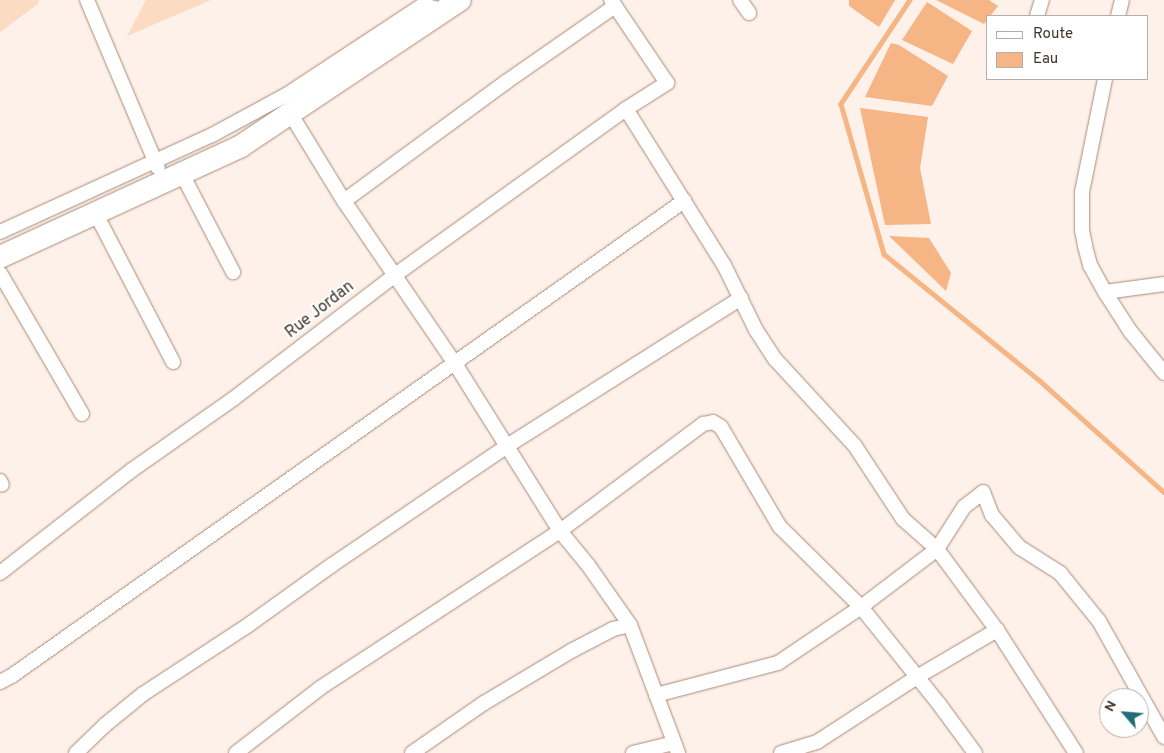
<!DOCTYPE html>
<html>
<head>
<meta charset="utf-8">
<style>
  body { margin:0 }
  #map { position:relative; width:1164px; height:753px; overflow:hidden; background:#fef1e9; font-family:Overpass,sans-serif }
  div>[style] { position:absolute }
  .green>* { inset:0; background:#fcdbc3 }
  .water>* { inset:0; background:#f5b585 }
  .stream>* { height:4.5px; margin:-2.25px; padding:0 2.25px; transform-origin:2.25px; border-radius:2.25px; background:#f5b585 }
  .roads { filter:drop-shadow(0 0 1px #a68b77) drop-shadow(0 0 1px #a68b77) }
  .minor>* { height:14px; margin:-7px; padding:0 7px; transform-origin:7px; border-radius:7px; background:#fff }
  .primary>* { height:22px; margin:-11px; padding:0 11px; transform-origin:11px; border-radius:11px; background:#fff }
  span { translate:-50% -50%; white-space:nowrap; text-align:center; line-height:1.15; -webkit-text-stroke:4px #fff; paint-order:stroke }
  .street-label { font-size:16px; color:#40352c }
  .legend { position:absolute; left:986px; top:15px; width:162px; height:65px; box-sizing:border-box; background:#fff; border:1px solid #b3aeab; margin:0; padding:6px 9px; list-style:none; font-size:15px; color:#40352c }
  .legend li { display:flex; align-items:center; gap:10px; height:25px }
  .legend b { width:25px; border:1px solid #b3aeab }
  .north { position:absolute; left:1099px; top:688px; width:50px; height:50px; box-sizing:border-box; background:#fff; border:1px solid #b3aeab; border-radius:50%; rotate:297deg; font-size:14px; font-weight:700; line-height:20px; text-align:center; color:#40352c }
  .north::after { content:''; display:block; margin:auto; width:18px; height:22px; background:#236d77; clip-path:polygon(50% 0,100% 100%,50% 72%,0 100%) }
</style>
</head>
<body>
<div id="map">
  <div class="green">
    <div style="clip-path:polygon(0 0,39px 0,38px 4px,0 32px)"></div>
    <div style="clip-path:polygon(146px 0,211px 0,127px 36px)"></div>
  </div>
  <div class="water">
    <div style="clip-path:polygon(849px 0,895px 0,879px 27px,849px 6px)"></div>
    <div style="clip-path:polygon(936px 0,989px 0,998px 6px,984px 24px)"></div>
    <div style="clip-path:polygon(927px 2px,972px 31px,953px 64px,902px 40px)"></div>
    <div style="clip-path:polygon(891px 43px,899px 45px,948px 76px,932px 106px,865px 97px)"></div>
    <div style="clip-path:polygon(860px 108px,928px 117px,920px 168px,931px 224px,885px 225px)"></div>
    <div style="clip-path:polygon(889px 236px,929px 238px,951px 273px,946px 291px)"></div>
  </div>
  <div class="stream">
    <div style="left:910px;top:0;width:125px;rotate:123.6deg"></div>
    <div style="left:841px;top:104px;width:156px;rotate:74deg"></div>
    <div style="left:884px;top:254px;width:200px;rotate:39.1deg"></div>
    <div style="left:1039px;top:380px;width:168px;rotate:41.9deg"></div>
  </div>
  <div class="roads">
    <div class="minor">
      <div style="left:87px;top:0;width:182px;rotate:67.1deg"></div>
      <div style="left:740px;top:0;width:16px;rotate:55deg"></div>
      <div style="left:1037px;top:16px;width:17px;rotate:-73deg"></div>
      <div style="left:1118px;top:16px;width:16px;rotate:-76deg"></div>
      <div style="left:1105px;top:79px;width:115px;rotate:101.5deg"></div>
      <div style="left:1082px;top:192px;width:38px;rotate:90deg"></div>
      <div style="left:1082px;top:230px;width:16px;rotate:79deg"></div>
      <div style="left:1085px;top:246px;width:20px;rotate:75deg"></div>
      <div style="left:1090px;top:265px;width:31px;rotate:61deg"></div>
      <div style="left:1105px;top:292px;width:46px;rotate:57.3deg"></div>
      <div style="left:1130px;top:331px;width:54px;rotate:51deg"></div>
      <div style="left:626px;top:109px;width:184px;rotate:57.9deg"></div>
      <div style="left:724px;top:265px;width:72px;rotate:63.8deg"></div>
      <div style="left:756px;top:330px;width:35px;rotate:57deg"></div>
      <div style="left:775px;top:359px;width:118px;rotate:47.4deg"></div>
      <div style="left:855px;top:446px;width:87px;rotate:56.7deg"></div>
      <div style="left:903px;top:519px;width:45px;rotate:41.4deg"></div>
      <div style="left:937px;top:549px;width:101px;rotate:53.5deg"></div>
      <div style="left:997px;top:630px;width:146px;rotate:57.3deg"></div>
      <div style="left:290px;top:113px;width:103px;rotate:58.5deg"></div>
      <div style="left:344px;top:201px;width:195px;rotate:55.7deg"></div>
      <div style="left:454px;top:362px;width:199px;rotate:57.9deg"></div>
      <div style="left:560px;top:531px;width:44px;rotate:50.5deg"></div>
      <div style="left:588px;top:565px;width:73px;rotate:55deg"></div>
      <div style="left:630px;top:625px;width:137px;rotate:69.4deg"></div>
      <div style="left:181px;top:172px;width:113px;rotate:62.5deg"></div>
      <div style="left:344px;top:201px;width:201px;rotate:-36.3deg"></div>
      <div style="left:506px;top:82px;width:133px;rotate:-34.9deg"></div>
      <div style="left:96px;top:214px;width:167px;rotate:62.5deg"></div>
      <div style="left:0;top:232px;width:233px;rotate:-24.6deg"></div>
      <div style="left:212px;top:135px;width:84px;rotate:-28.4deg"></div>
      <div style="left:286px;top:95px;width:164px;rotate:-33.3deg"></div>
      <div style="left:423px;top:5px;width:23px;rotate:15deg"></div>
      <div style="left:0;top:273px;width:163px;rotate:59.8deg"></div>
      <div style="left:1105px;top:292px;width:60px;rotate:-7.7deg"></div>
      <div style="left:0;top:481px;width:4px;rotate:63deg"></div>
      <div style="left:0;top:573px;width:167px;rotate:-38deg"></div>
      <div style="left:132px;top:470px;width:123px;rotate:-35.1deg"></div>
      <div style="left:233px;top:399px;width:204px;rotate:-37.4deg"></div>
      <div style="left:395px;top:275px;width:284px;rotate:-35.7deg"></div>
      <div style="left:626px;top:109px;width:49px;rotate:-32.4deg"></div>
      <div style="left:667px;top:83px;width:100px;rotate:-124deg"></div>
      <div style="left:0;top:682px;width:15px;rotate:-28deg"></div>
      <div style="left:13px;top:675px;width:822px;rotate:-35.24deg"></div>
      <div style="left:656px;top:695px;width:126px;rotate:-14.7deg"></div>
      <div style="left:778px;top:663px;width:100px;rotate:-34deg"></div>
      <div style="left:861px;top:607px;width:96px;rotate:-37.3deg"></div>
      <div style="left:937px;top:549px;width:50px;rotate:-57.3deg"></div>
      <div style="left:964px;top:507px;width:24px;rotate:-38deg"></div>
      <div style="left:983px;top:492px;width:25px;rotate:69deg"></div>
      <div style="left:992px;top:515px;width:42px;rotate:49.8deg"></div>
      <div style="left:1019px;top:547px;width:49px;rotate:32.4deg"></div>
      <div style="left:1060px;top:573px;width:62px;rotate:50.9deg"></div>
      <div style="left:1099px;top:621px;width:133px;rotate:60.7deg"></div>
      <div style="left:76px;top:753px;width:40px;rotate:-44deg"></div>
      <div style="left:105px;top:725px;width:49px;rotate:-39.2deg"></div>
      <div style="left:143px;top:694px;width:124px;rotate:-33.2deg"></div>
      <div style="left:247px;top:626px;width:105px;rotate:-35.7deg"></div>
      <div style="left:332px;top:565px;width:212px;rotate:-34.2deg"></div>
      <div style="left:507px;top:446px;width:277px;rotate:-32.3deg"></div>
      <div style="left:236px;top:753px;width:106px;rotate:-37.7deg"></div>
      <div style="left:320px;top:688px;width:287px;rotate:-33.2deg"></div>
      <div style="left:560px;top:531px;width:179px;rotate:-36.8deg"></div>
      <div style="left:703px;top:424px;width:10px;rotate:-11deg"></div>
      <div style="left:713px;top:422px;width:9px;rotate:32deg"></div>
      <div style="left:721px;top:427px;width:116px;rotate:59.5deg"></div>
      <div style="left:780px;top:527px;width:114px;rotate:44.6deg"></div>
      <div style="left:861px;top:607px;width:124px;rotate:51.2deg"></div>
      <div style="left:939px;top:704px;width:61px;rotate:53.7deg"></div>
      <div style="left:412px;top:753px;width:88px;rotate:-34.8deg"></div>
      <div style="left:484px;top:703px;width:101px;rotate:-30.9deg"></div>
      <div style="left:571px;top:651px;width:47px;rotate:-27.6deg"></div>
      <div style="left:613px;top:629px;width:17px;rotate:-13deg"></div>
      <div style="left:633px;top:753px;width:42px;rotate:-13.7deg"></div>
      <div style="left:781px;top:753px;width:38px;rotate:-17deg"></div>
      <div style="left:817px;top:742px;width:119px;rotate:-33deg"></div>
      <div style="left:917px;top:677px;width:93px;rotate:-30.4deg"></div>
    </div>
    <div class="primary">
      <div style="left:0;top:257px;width:265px;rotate:-24.7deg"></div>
      <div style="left:241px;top:146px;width:263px;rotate:-33.7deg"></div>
    </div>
  </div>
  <div class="street-label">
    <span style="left:320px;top:310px;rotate:-38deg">Rue Jordan</span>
  </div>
  <ul class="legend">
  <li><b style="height:6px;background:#fff"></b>Route</li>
  <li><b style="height:14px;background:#f5b585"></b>Eau</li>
  </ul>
  <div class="north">N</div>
</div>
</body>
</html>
